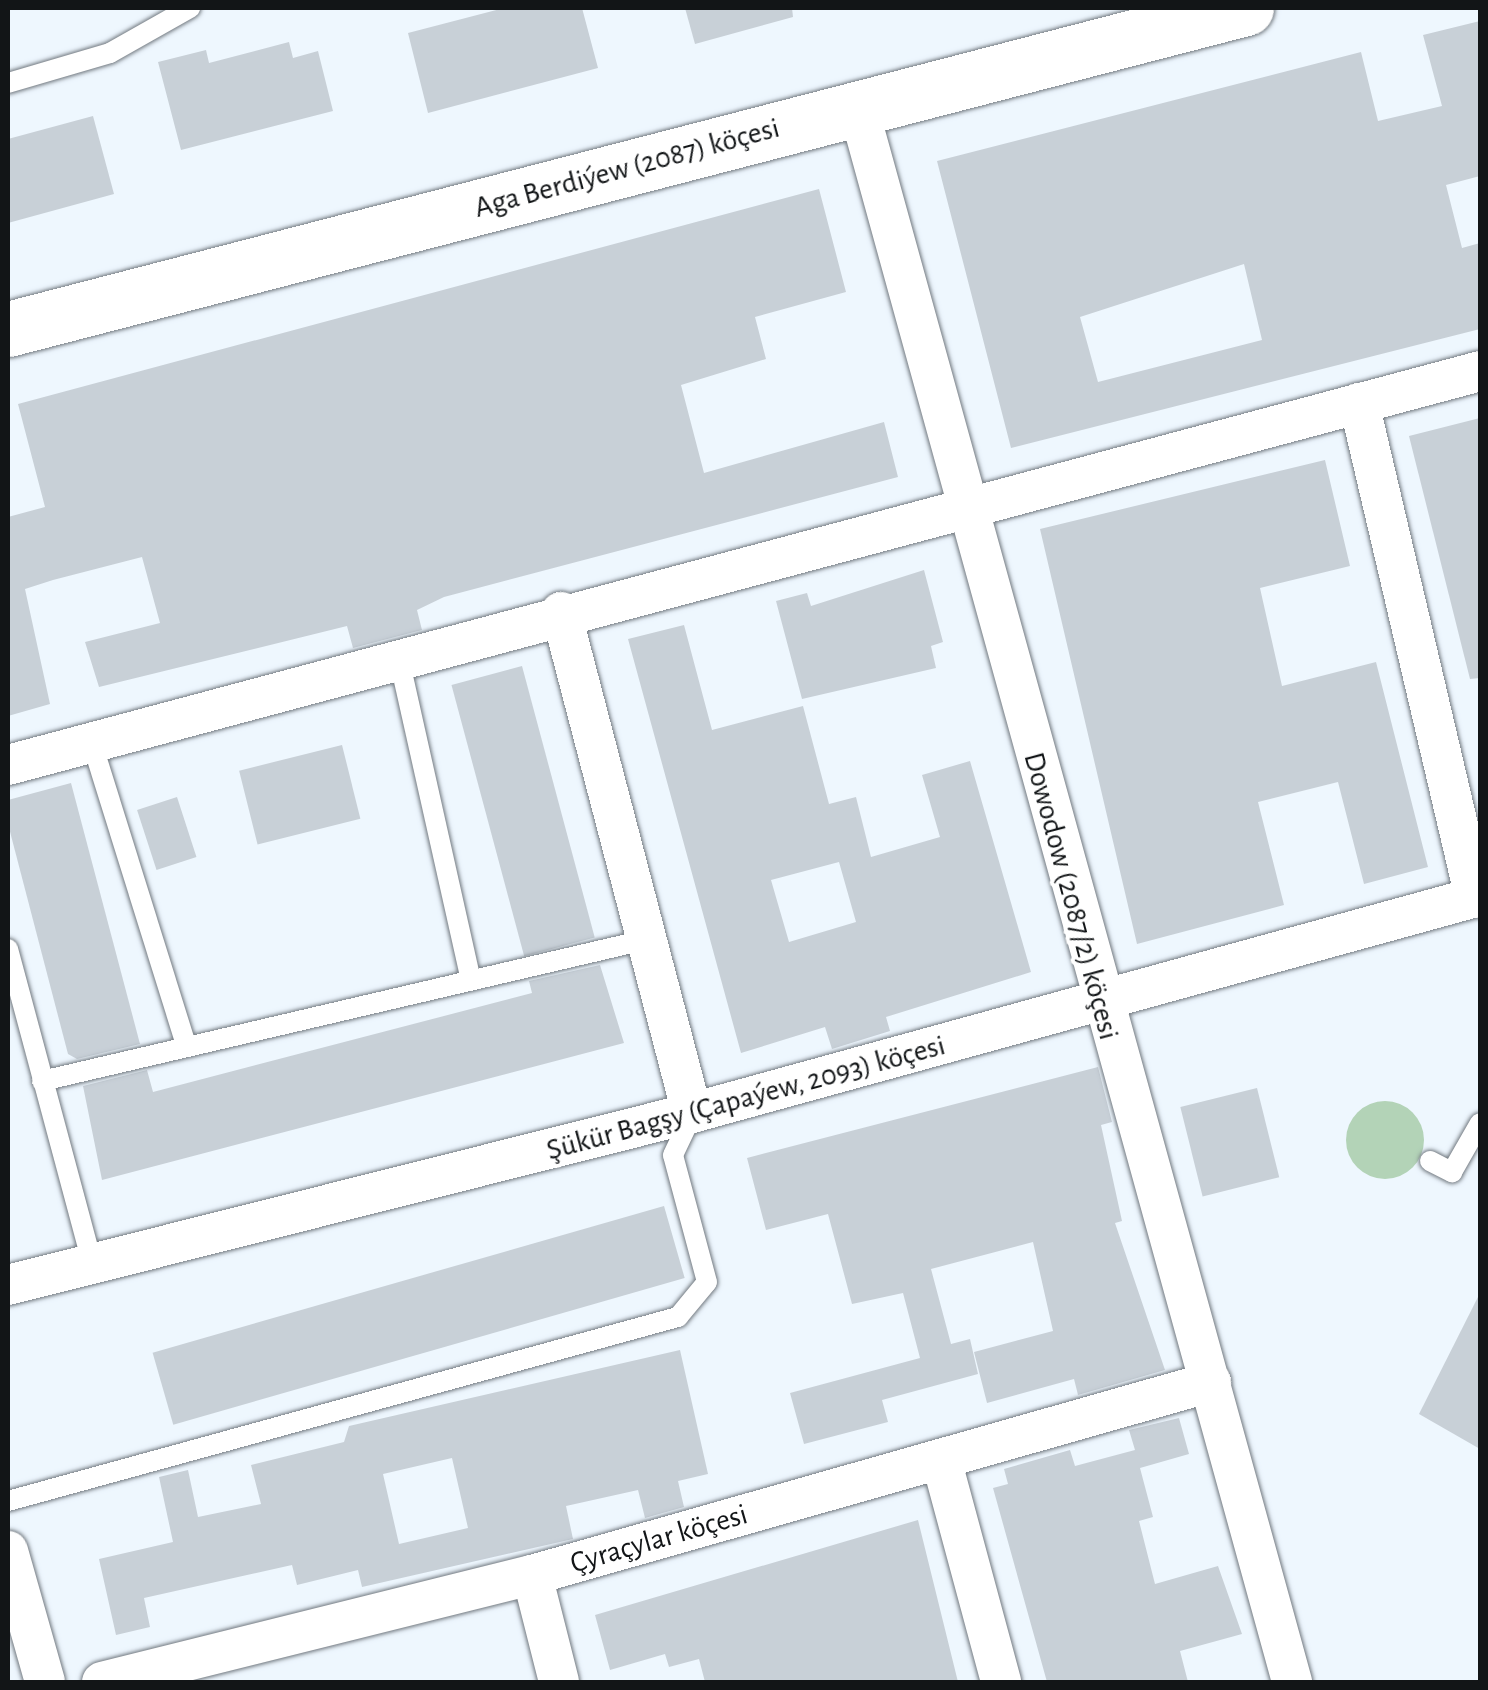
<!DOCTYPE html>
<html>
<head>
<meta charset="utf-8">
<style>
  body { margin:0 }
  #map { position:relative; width:1488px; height:1690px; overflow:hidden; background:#eef7fe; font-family:"Alegreya Sans",sans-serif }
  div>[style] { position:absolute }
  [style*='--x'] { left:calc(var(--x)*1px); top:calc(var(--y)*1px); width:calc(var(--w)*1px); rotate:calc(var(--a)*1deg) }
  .green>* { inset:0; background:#b3d3b7 }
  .round { border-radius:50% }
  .building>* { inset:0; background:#c8d0d7; transform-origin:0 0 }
  .roads { filter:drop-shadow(0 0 2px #727980) drop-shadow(0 0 2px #727980) }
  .lane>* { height:20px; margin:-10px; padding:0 10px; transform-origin:10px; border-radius:10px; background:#fff }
  .street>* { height:40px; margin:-20px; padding:0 20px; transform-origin:20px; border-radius:20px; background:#fff }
  .secondary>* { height:55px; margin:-27.5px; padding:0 27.5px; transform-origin:27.5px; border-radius:27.5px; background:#fff }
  span { translate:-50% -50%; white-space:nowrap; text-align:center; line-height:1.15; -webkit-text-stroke:8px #fff; paint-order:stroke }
  .street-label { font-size:30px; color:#121517 }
  .frame { position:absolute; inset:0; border:10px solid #121517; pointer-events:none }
</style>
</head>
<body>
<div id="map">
  <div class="green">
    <div class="round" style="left:1346px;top:1101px;width:78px;height:78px"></div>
  </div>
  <div class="building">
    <div style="clip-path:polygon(504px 8px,582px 8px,598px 68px,428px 113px,408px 33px)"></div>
    <div style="clip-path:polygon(685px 8px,792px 8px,793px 17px,695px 44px)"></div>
    <div style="clip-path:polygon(evenodd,1480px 21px,1480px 176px,1446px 185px,1462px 248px,1480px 243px,1480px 329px,1011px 448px,937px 161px,1361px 52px,1378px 121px,1442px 106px,1423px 35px,1480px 21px,1244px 264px,1262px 340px,1098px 382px,1080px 317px,1244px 264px)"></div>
    <div style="clip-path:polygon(289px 42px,293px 58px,318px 51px,333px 111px,181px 150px,158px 62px,206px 50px,209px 63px)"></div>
    <div style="clip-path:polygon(93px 116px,114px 194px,8px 223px,8px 139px)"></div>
    <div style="clip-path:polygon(819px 189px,846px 292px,755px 317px,766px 359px,681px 385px,704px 473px,884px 422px,898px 477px,444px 597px,417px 610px,422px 630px,353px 648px,347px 626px,99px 687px,85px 642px,160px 623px,142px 557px,53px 580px,25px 589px,50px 704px,8px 716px,8px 517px,45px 507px,18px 404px)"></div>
    <div style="clip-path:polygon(1480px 418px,1480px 678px,1470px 679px,1409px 436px)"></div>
    <div style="clip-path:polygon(1325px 460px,1350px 566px,1260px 588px,1282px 686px,1376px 662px,1428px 867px,1364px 884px,1338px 782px,1258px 802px,1284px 905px,1137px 944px,1040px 529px)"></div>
    <div style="clip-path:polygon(924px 570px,943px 642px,931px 646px,936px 668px,802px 699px,776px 601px,807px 593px,811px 606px)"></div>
    <div style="clip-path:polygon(evenodd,684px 625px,712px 730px,803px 706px,829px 804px,856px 797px,871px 857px,940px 837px,922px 775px,970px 761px,1031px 972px,886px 1017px,890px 1031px,832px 1049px,825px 1027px,741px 1053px,628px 639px,684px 625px,839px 862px,856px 922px,789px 942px,771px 880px,839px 862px)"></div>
    <div style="left:522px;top:666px;width:281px;height:73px;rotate:75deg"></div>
    <div style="left:342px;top:745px;width:76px;height:106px;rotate:76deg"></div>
    <div style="clip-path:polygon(71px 783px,140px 1044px,77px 1059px,68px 1054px,8px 824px,8px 800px)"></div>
    <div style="left:177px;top:797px;width:63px;height:42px;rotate:72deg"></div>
    <div style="clip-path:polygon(600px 965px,624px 1043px,102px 1180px,83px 1086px,147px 1070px,153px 1092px,532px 993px,529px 981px)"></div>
    <div style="clip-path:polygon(1098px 1067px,1112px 1122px,1101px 1125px,1122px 1221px,1115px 1223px,1165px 1370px,1078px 1395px,1074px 1379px,987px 1403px,974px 1352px,1053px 1331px,1033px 1242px,931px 1269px,951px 1344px,970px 1339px,978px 1374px,882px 1400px,888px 1422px,804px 1444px,790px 1393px,920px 1358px,903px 1293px,852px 1304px,828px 1214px,766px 1230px,747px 1158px)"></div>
    <div style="left:1257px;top:1088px;width:92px;height:79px;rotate:76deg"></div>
    <div style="left:664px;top:1206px;width:75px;height:532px;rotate:74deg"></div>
    <div style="clip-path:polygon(1480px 1293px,1480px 1449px,1419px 1414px)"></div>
    <div style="clip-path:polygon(evenodd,680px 1350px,708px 1474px,678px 1481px,684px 1507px,645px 1518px,638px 1490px,566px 1506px,573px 1539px,362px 1587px,358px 1570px,297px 1585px,292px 1565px,144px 1598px,150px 1627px,116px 1635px,99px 1559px,173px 1542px,159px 1477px,188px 1470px,198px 1517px,261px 1504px,251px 1465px,344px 1442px,349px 1426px,680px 1350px,452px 1458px,468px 1528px,399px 1544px,383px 1474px,452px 1458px)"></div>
    <div style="clip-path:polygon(1179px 1418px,1189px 1454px,1140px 1468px,1153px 1517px,1139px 1521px,1155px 1584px,1218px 1566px,1242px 1634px,1180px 1651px,1188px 1682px,1047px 1682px,993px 1488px,1008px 1484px,1004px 1469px,1070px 1450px,1075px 1466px,1135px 1450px,1129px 1430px)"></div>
    <div style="clip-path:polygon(918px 1520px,958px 1682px,705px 1682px,699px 1659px,669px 1667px,665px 1654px,610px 1670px,595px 1615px)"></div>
  </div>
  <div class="roads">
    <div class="lane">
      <div style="--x:8;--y:83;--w:106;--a:-16.4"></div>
      <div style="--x:110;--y:53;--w:92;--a:-29.4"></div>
      <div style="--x:400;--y:663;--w:325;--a:77.4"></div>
      <div style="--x:92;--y:743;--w:316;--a:72.7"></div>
      <div style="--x:8;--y:949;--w:325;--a:75"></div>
      <div style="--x:42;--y:1081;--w:623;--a:-13.17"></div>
      <div style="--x:1430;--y:1161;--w:25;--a:27"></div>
      <div style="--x:1452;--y:1172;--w:56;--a:-60.3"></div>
      <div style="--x:8;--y:1501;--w:695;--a:-15.36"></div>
      <div style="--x:678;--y:1317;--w:45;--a:-50.4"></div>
      <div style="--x:707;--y:1282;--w:131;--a:-105"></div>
      <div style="--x:673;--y:1155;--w:44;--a:-64.6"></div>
    </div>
    <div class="street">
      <div style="--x:858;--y:107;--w:1634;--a:74.59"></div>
      <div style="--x:1359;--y:403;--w:508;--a:76.81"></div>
      <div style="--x:561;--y:612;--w:518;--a:75.35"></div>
      <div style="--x:8;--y:765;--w:1524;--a:-14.98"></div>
      <div style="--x:8;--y:1285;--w:705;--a:-14.12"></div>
      <div style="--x:692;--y:1113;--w:817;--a:-15.4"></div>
      <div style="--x:941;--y:1459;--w:231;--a:74.9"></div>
      <div style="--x:8;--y:1551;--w:136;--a:74.2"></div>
      <div style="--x:532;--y:1575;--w:110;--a:75.8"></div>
      <div style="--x:102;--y:1682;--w:443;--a:-14"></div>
      <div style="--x:532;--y:1575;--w:706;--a:-15.87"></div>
    </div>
    <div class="secondary">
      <div style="--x:8;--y:329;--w:1279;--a:-14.54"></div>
    </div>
  </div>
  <div class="street-label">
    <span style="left:627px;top:168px;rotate:-15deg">Aga Berdiýew (2087) köçesi</span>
    <span style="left:1071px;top:896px;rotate:75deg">Dowodow (2087/2) köçesi</span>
    <span style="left:746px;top:1098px;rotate:-15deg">Şükür Bagşy (Çapaýew, 2093) köçesi</span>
    <span style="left:659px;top:1539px;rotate:-16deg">Çyraçylar köçesi</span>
  </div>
  <div class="frame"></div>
</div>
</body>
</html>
